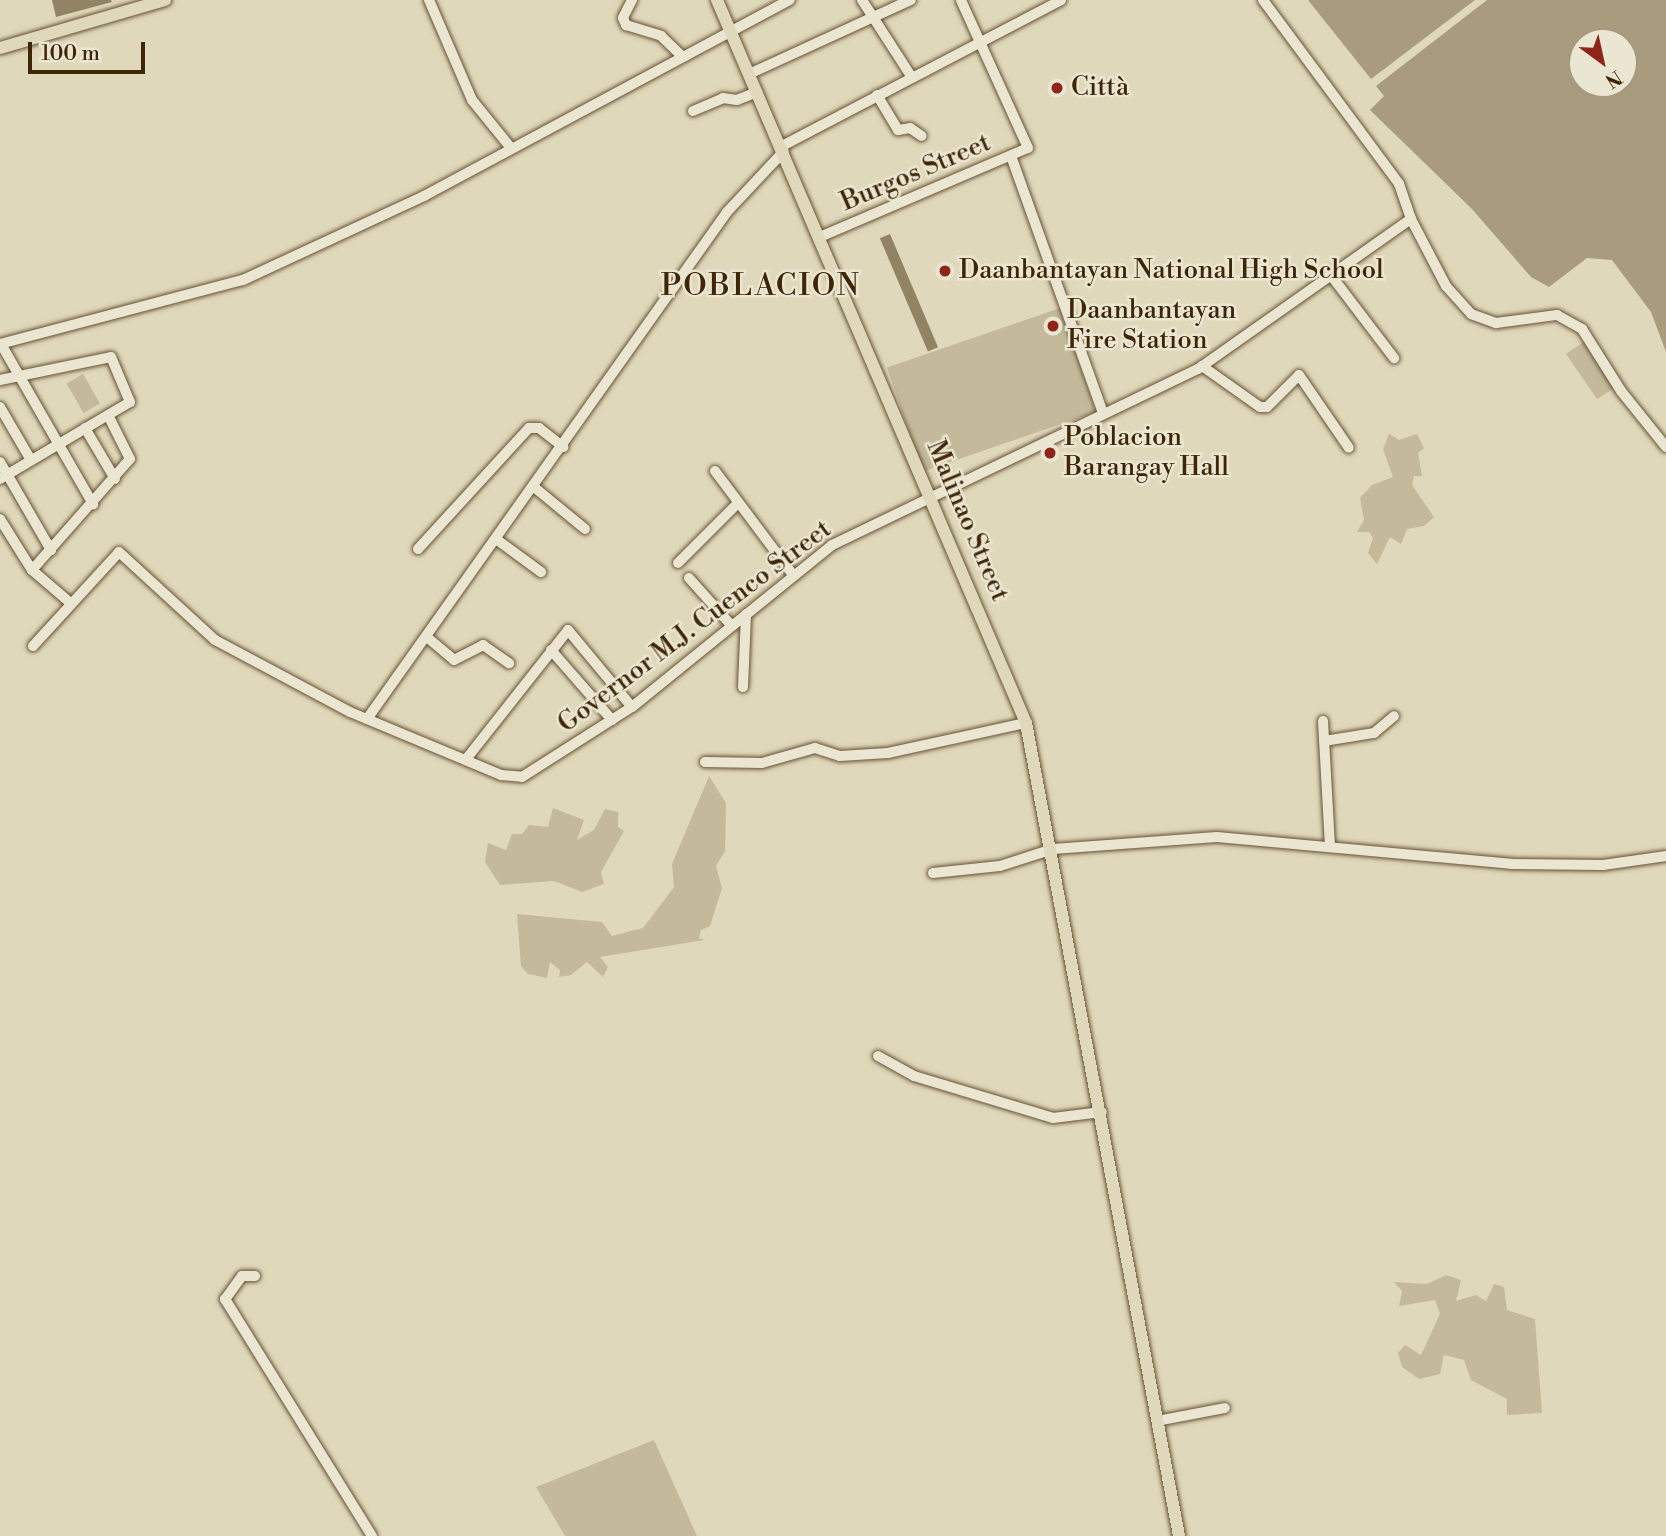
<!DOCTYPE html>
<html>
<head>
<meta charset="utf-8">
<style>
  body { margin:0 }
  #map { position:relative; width:1666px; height:1536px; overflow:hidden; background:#e0d8ba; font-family:"Libre Bodoni",serif }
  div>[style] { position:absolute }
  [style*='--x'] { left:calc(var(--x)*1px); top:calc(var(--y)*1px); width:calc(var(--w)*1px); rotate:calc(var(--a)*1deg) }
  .green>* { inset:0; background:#c4ba9b; transform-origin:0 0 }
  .water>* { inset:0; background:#a99b7d }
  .building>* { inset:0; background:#928364; transform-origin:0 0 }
  .roads { filter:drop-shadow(0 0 2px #665233) drop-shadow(0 0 2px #665233) }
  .minor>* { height:10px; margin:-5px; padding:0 5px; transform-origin:5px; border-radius:5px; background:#ebe6d2 }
  .major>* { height:12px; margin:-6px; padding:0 6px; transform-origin:6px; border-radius:6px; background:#e0d8ba }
  .dots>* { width:19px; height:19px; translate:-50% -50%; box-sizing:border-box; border:4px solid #ebe6d2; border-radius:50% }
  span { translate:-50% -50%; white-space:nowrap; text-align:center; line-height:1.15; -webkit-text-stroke:5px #ebe6d2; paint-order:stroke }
  .poi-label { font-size:26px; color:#3e2606 }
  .left { translate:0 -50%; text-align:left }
  .street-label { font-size:26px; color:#3e2606 }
  .quarter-label { font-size:30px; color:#3e2606; letter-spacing:2px }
  .north { position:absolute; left:1568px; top:28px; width:70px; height:70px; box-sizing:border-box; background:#ebe6d2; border:2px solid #a69980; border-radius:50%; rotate:147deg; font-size:19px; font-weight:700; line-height:28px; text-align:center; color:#3e2606 }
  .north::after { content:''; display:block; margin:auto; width:24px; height:32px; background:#8f2418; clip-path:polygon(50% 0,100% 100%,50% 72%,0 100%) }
  .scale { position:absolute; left:28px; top:42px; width:117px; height:32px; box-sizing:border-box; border:4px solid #3e2606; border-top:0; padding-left:9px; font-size:21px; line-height:24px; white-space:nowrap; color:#3e2606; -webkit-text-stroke:5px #ebe6d2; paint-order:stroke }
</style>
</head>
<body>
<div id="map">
  <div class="green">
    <div style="left:1060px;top:308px;width:110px;height:183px;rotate:71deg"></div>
    <div style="clip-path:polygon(1588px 339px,1616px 387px,1597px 399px,1566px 354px)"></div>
    <div style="left:83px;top:374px;width:34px;height:19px;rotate:60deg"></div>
    <div style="clip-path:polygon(1389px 434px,1399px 440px,1417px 434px,1424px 448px,1418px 453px,1422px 476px,1414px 476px,1412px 485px,1434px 517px,1424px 526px,1407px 529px,1401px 544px,1390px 537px,1377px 564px,1368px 553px,1373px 538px,1369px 532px,1357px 532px,1364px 520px,1360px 498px,1372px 485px,1393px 477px,1383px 449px)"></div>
    <div style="clip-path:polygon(709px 776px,726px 803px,725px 851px,716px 866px,722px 888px,710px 926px,701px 930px,699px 938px,704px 940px,600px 957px,608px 967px,603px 977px,587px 962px,571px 975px,559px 977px,560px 970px,550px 962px,547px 978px,528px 974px,521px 966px,517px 914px,602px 922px,612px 936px,643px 928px,674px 887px,672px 864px)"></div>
    <div style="clip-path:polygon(553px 808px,584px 820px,577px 840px,594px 830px,605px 809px,618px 812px,618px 827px,624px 831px,601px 872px,604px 884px,582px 892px,554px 881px,500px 885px,485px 862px,488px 843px,506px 850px,512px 834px,522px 834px,529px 825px,548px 827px)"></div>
    <div style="clip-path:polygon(1446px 1275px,1461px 1280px,1456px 1301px,1476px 1295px,1486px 1301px,1494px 1284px,1504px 1287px,1507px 1310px,1535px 1319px,1542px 1413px,1507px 1415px,1507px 1399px,1471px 1380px,1464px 1360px,1444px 1355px,1440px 1374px,1419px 1379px,1402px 1367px,1398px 1353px,1405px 1345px,1421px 1355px,1440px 1314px,1435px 1300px,1399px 1306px,1402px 1291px,1394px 1282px,1427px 1284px)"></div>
    <div style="clip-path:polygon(654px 1440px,697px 1536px,565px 1536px,536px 1487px)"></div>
  </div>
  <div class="water">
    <div style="clip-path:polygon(1308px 0,1475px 0,1371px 79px)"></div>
    <div style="clip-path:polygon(evenodd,1487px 0,1666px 0,1666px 352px,1651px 312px,1612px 260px,1587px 258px,1549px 287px,1531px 277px,1472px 209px,1370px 110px,1384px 96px,1376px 86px,1487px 0,1624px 42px,1624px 84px,1582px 84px,1582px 42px,1624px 42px)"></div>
  </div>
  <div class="building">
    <div style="clip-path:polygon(52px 0,111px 0,112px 2px,56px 17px)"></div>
    <div style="left:890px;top:234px;width:123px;height:11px;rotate:67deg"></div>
  </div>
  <div class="roads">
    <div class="minor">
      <div style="--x:429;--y:0;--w:109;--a:66.7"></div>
      <div style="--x:472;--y:100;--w:62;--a:50.9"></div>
      <div style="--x:632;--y:0;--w:20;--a:117"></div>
      <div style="--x:623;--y:18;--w:8;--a:67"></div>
      <div style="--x:626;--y:25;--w:37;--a:17"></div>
      <div style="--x:661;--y:36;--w:28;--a:44"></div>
      <div style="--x:862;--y:0;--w:90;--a:57.2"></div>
      <div style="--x:1263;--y:0;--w:229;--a:53.5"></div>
      <div style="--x:1399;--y:184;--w:37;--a:71"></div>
      <div style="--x:749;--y:74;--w:178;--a:-24.6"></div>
      <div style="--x:877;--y:95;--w:41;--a:59"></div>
      <div style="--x:898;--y:130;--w:12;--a:-9"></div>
      <div style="--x:910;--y:128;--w:14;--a:34"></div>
      <div style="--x:693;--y:111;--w:33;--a:-23"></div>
      <div style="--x:723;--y:98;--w:14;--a:8"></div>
      <div style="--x:737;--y:100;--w:22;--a:-22"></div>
      <div style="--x:782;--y:146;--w:315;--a:-27.6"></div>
      <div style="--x:1011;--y:156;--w:273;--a:70.3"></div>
      <div style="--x:820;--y:237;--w:226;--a:-23.2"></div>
      <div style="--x:1028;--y:148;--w:162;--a:-114.4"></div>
      <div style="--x:1333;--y:278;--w:101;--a:52.7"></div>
      <div style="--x:0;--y:344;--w:251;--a:-14.8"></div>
      <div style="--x:243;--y:280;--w:200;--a:-24.9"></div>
      <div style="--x:424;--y:196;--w:415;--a:-28.2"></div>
      <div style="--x:1;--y:344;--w:185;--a:60.1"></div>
      <div style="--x:1202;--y:366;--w:71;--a:35.3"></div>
      <div style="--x:1260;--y:407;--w:7;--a:0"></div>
      <div style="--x:1267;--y:407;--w:45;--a:-45"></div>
      <div style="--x:1299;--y:375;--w:88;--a:55.6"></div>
      <div style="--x:0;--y:380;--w:113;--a:-11.7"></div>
      <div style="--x:111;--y:357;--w:49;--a:67.1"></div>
      <div style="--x:130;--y:402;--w:151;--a:149.4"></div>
      <div style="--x:0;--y:407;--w:61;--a:59.7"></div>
      <div style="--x:85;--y:428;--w:59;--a:59.5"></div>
      <div style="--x:0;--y:462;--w:102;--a:59.9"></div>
      <div style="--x:715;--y:471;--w:130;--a:53.1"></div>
      <div style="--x:534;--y:487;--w:66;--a:39.5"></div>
      <div style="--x:0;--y:519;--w:60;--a:57.9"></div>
      <div style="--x:32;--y:570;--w:48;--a:40.7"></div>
      <div style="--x:496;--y:539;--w:56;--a:36.3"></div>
      <div style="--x:418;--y:549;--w:164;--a:-47.5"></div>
      <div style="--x:529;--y:428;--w:10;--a:0"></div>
      <div style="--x:539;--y:428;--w:31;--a:38"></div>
      <div style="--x:678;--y:563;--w:82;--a:-45"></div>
      <div style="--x:32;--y:570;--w:148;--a:-48.6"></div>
      <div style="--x:130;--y:459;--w:49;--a:-116.6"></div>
      <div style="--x:689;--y:578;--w:63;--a:48.2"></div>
      <div style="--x:428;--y:638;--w:34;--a:40"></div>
      <div style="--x:454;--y:660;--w:33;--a:-27"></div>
      <div style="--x:483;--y:645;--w:32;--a:35"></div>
      <div style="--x:33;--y:646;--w:127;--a:-47.5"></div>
      <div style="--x:119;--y:552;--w:130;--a:42.5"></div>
      <div style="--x:215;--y:640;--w:153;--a:28.1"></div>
      <div style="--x:350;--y:712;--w:164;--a:22.6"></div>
      <div style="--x:501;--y:775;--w:21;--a:5"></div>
      <div style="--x:522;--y:777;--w:130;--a:-32.5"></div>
      <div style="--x:632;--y:707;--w:257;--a:-39"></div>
      <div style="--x:832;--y:545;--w:406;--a:-25.7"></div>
      <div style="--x:1198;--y:369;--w:261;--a:-35.2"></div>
      <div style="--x:1411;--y:219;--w:76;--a:62.4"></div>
      <div style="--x:1446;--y:286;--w:38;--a:48"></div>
      <div style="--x:1471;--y:314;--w:27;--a:20"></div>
      <div style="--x:1496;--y:323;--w:62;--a:-7.5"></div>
      <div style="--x:1557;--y:315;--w:29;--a:29"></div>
      <div style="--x:1582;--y:329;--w:73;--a:57.8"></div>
      <div style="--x:1621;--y:391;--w:72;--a:51.2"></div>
      <div style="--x:551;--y:650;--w:93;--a:48.9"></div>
      <div style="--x:743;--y:687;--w:73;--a:-87.6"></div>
      <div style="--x:367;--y:719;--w:622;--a:-54.62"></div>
      <div style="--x:727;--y:212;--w:83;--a:-46.9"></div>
      <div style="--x:1323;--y:721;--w:125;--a:86.8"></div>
      <div style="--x:1324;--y:741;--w:51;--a:-9.1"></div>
      <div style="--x:1374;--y:733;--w:26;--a:-40"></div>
      <div style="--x:467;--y:758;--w:163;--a:-51.7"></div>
      <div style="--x:568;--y:630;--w:100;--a:50.3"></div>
      <div style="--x:705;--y:762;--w:57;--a:1"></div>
      <div style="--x:762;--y:763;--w:55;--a:-15.8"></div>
      <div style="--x:815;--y:748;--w:26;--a:18"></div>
      <div style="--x:840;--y:756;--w:48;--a:-3.6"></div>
      <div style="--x:888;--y:753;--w:141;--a:-12.3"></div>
      <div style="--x:933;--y:873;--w:67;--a:-6"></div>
      <div style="--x:1000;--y:866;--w:56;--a:-17.8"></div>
      <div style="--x:1053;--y:849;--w:164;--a:-4.2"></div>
      <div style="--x:1217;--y:837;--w:295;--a:5.2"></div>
      <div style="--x:1511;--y:864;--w:92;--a:0.6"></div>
      <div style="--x:1603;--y:865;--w:64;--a:-8.1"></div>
      <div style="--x:878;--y:1056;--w:41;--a:29.1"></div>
      <div style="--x:914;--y:1076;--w:145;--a:16.8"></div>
      <div style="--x:1053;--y:1118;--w:49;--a:-7"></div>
      <div style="--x:255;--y:1276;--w:13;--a:180"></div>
      <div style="--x:242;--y:1276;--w:29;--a:126"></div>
      <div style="--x:225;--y:1299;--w:279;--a:58.2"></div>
      <div style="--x:1157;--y:1421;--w:69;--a:-10.8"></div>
    </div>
    <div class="major">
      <div style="--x:717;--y:0;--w:786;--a:66.86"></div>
      <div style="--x:1026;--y:723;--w:827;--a:79.34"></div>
      <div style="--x:0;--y:48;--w:172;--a:-16.2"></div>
    </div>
  </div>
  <div class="dots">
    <div style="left:1057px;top:88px;background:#8f2418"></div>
    <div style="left:945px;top:271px;background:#8f2418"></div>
    <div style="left:1053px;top:326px;background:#8f2418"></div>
    <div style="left:1050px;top:453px;background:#8f2418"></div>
  </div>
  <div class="poi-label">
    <span class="left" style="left:1071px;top:88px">Città</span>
    <span class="left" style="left:959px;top:271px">Daanbantayan National High School</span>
    <span class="left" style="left:1067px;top:326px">Daanbantayan<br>Fire Station</span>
    <span class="left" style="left:1064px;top:453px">Poblacion<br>Barangay Hall</span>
  </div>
  <div class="street-label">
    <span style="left:916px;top:173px;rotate:-23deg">Burgos Street</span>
    <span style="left:967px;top:521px;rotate:67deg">Malinao Street</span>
    <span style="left:695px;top:627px;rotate:-37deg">Governor M.J. Cuenco Street</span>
  </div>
  <div class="quarter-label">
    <span style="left:761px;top:286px">POBLACION</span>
  </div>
  <div class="north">N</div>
  <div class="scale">100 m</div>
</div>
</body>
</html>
